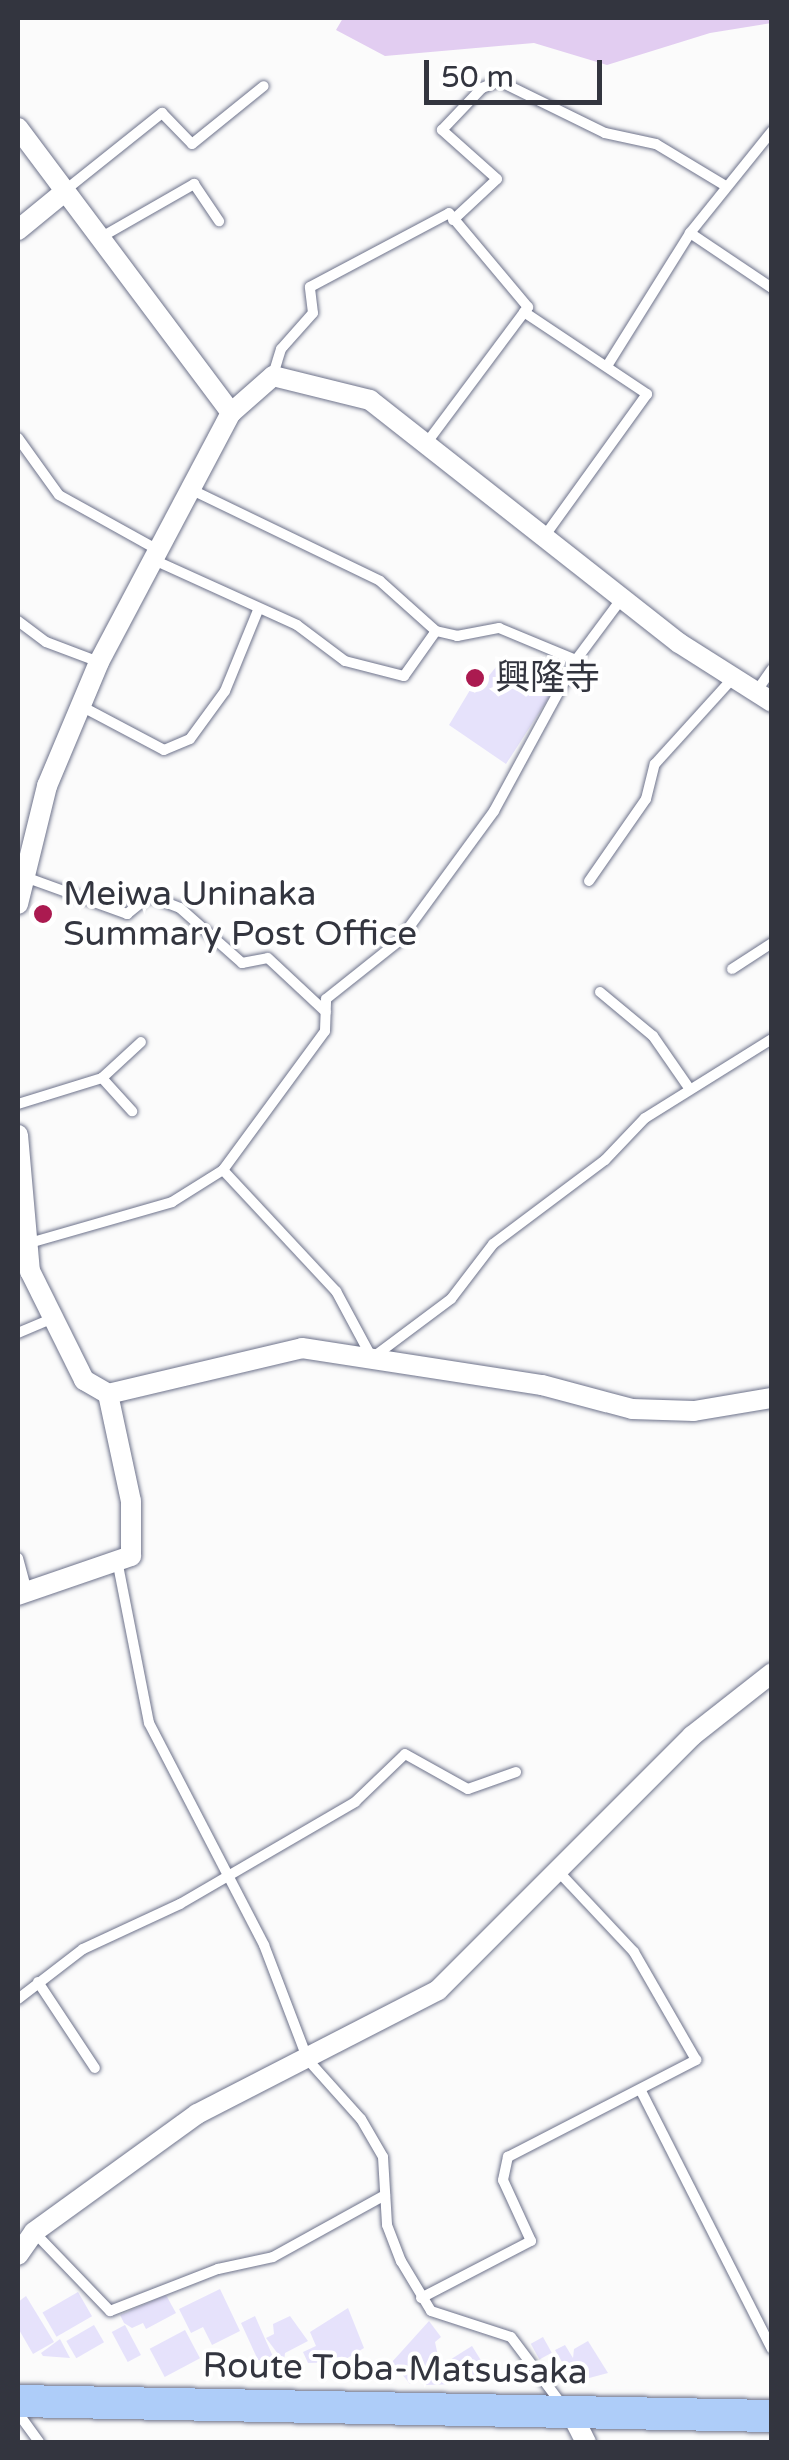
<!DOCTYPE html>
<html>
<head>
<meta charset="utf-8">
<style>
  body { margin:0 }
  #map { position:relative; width:789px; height:2460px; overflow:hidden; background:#fbfbfb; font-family:"Varela Round","Noto Sans JP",sans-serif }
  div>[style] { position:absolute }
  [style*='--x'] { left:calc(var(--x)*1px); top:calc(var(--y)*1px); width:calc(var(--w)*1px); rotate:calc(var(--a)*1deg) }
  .green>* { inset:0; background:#e2cdf1 }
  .building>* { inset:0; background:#e6e2fb; transform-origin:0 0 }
  .roads { filter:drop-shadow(0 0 2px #6e738b) drop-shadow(0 0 2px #6e738b) }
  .service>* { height:10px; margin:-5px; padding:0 5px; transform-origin:5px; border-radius:5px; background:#fff }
  .minor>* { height:20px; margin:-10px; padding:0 10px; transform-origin:10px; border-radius:10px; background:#fff }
  .primary>* { height:32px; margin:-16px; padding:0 16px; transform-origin:16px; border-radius:16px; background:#aecdf9 }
  .dots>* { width:28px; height:28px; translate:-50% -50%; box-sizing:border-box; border:5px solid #fff; border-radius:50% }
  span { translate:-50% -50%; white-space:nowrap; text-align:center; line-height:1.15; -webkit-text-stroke:8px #fff; paint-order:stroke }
  .poi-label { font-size:35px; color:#33353f }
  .left { translate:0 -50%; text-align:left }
  .street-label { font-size:35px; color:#33353f }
  .frame { position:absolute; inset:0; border:20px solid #33353f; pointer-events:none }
  .scale { position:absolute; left:424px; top:60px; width:178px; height:45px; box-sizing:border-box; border:5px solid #33353f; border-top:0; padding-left:12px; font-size:30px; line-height:35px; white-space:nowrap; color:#33353f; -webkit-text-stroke:8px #fff; paint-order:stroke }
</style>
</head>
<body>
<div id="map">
  <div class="green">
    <div style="clip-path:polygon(343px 18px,771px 18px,772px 23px,710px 33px,607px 65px,534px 43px,385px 56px,336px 30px)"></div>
  </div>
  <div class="building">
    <div style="clip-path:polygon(504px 657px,541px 680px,547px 672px,559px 682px,506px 764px,449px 725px,470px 690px,475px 693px)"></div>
    <div style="clip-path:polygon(220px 2289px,240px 2331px,212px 2345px,203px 2327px,191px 2333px,179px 2309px)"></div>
    <div style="left:78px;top:2292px;width:28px;height:41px;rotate:60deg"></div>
    <div style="clip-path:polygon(166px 2295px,176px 2313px,146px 2329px,143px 2323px,132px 2328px,124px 2323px,120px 2315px)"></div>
    <div style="clip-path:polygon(26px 2296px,54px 2342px,33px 2354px,18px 2328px,18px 2302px)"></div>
    <div style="clip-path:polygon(348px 2308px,364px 2348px,341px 2362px,308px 2363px,303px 2352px,316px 2346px,310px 2332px)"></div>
    <div style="clip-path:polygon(255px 2316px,266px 2341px,275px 2361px,258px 2360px,241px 2323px)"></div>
    <div style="clip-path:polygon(290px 2316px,308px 2341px,285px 2353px,284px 2362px,266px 2338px,274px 2334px,273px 2324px)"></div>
    <div style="clip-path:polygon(429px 2321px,441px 2337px,435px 2342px,438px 2356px,410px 2384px,392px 2362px)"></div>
    <div style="left:94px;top:2325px;width:20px;height:32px;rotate:60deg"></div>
    <div style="left:125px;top:2325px;width:34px;height:15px;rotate:62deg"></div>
    <div style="left:185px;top:2330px;width:32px;height:40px;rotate:62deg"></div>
    <div style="left:543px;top:2337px;width:18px;height:14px;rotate:61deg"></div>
    <div style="clip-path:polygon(60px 2339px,70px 2358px,43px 2356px,41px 2353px)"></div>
    <div style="clip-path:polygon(588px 2341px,608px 2373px,574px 2382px,555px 2350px,565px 2345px,573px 2358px,574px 2349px)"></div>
    <div style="left:472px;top:2346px;width:26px;height:24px;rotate:58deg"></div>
    <div style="clip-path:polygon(523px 2362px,536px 2381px,511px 2384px,504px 2375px)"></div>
    <div style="clip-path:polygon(447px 2364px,459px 2384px,425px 2385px)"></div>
  </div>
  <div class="roads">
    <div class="service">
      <div style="--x:63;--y:192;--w:127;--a:-38.6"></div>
      <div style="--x:162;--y:113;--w:43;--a:45.9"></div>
      <div style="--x:192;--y:144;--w:92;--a:-38.9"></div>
      <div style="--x:453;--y:220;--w:60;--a:-43"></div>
      <div style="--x:497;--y:179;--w:74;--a:-138.3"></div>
      <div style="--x:442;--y:130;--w:58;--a:-46.4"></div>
      <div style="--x:482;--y:88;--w:18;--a:-22"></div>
      <div style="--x:499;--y:81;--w:118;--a:26.1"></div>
      <div style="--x:605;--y:133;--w:52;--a:12.2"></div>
      <div style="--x:656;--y:144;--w:79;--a:31.1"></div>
      <div style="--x:690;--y:233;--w:99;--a:33.9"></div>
      <div style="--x:98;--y:239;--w:111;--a:-29.8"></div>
      <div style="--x:194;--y:184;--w:45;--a:56"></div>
      <div style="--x:524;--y:312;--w:148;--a:33.7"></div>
      <div style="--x:647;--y:394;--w:173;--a:125.8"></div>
      <div style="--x:607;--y:366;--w:157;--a:-58"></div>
      <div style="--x:690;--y:233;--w:131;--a:-51.2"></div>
      <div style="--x:273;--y:375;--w:27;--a:-73"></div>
      <div style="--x:281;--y:349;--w:48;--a:-48.4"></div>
      <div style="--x:313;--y:313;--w:26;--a:-97"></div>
      <div style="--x:310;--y:287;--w:157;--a:-28"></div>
      <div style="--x:449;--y:213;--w:123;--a:50"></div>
      <div style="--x:528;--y:307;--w:171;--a:126.7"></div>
      <div style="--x:18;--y:438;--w:70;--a:54.3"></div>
      <div style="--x:59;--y:495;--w:113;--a:29.1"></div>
      <div style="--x:190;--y:489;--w:211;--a:25.8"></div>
      <div style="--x:380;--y:581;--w:75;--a:41.8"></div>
      <div style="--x:436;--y:631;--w:22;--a:13"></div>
      <div style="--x:457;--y:636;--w:43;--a:-10.8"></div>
      <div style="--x:499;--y:628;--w:83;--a:22.6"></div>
      <div style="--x:154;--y:560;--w:157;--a:24.4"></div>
      <div style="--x:297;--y:625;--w:60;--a:36.9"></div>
      <div style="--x:345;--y:661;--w:61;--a:14.3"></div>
      <div style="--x:404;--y:676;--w:55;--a:-54.6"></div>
      <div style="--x:18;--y:621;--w:35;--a:37"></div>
      <div style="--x:46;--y:642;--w:57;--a:20.7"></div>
      <div style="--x:756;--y:692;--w:28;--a:-55"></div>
      <div style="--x:81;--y:706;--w:94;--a:27.9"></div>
      <div style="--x:164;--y:750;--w:28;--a:-23"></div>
      <div style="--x:190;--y:739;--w:59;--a:-53.9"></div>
      <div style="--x:225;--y:691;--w:87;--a:-67.8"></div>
      <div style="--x:25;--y:877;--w:109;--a:19.9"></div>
      <div style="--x:127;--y:914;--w:28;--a:-39"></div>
      <div style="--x:149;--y:896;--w:33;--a:21"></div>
      <div style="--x:180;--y:908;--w:83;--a:41.6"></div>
      <div style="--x:242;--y:963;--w:26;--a:-11"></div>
      <div style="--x:268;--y:958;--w:79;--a:43"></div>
      <div style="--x:589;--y:881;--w:100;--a:-55.2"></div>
      <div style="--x:646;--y:799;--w:36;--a:-76"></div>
      <div style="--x:655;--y:764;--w:116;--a:-47.8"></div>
      <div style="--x:732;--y:969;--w:48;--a:-33"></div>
      <div style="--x:600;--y:992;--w:69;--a:39.7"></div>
      <div style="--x:653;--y:1036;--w:63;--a:55.3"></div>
      <div style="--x:102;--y:1078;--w:53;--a:-42.7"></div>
      <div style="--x:18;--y:1104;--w:88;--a:-17.2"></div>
      <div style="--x:102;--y:1078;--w:45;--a:47.7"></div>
      <div style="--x:223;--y:1170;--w:166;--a:47"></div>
      <div style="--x:336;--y:1291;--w:76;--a:61.8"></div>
      <div style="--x:372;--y:1358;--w:99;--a:-36.8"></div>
      <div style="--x:451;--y:1299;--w:69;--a:-52.6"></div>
      <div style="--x:493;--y:1244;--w:140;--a:-36.9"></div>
      <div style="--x:605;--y:1160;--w:58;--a:-46.4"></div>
      <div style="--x:645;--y:1118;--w:150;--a:-31.9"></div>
      <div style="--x:26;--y:1244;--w:152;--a:-16"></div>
      <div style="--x:172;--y:1202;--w:60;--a:-32.1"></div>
      <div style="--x:223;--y:1170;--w:172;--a:-53.7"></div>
      <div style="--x:325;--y:1031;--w:32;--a:-88"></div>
      <div style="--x:326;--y:999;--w:93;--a:-38.5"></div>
      <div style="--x:399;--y:941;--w:161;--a:-53.8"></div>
      <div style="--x:494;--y:811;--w:172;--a:-61.5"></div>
      <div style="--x:576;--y:660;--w:77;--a:-53.4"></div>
      <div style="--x:18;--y:1333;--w:36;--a:-23"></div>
      <div style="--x:18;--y:1558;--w:35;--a:75"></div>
      <div style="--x:118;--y:1565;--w:161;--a:78.9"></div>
      <div style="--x:149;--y:1723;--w:250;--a:62.6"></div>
      <div style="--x:264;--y:1945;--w:123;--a:69.1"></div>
      <div style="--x:308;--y:2060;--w:79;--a:48.1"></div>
      <div style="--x:361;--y:2119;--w:44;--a:59.9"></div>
      <div style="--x:383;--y:2157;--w:68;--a:86.6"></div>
      <div style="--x:387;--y:2225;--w:39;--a:69"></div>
      <div style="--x:401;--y:2261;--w:58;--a:59"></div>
      <div style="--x:431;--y:2311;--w:84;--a:18"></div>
      <div style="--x:511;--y:2337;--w:81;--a:53"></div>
      <div style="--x:38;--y:1982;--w:103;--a:56.5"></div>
      <div style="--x:18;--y:1999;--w:82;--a:-37.6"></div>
      <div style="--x:83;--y:1949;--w:107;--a:-24.9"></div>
      <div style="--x:180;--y:1904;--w:203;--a:-30.2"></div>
      <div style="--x:355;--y:1802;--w:69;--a:-43.8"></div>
      <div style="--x:405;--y:1754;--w:72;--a:29.1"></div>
      <div style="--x:468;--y:1789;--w:51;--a:-19.5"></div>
      <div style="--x:641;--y:2091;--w:289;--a:63.1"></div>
      <div style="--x:34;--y:2232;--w:110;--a:46.1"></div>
      <div style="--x:110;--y:2311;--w:116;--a:-21.3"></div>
      <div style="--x:218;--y:2269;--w:56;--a:-12.3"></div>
      <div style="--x:273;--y:2257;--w:128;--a:-29"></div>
      <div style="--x:421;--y:2298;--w:124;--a:-27.4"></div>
      <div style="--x:531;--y:2241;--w:67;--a:-114.7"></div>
      <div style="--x:503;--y:2180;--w:24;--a:-78"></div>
      <div style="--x:508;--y:2157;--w:212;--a:-27.3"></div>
      <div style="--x:696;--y:2060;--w:125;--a:-119.9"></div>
      <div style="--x:634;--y:1952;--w:112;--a:-133.2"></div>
      <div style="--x:18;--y:2413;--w:36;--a:54"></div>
    </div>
    <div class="minor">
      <div style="--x:18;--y:128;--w:356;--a:53.2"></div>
      <div style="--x:18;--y:230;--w:58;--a:-39.4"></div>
      <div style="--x:18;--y:904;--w:122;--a:-76.2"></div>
      <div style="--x:47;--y:786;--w:134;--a:-67.2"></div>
      <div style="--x:99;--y:662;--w:282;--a:-62.1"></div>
      <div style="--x:231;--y:413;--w:56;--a:-41.4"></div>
      <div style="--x:273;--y:376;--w:100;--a:13.9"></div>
      <div style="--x:370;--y:400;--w:393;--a:38.2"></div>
      <div style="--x:679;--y:643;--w:110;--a:32.4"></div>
      <div style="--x:18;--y:1135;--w:137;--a:85"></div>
      <div style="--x:30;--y:1271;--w:122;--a:63.6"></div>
      <div style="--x:84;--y:1380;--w:28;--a:30"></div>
      <div style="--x:108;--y:1394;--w:109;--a:77.9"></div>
      <div style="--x:131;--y:1501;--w:55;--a:90"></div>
      <div style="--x:131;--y:1556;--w:120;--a:161"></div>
      <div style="--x:108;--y:1394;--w:199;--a:-13.3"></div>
      <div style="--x:302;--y:1348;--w:243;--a:8.8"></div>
      <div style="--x:542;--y:1385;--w:93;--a:14.9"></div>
      <div style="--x:632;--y:1409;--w:62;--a:1.8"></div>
      <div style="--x:694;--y:1411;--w:79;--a:-9.5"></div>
      <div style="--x:18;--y:2255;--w:28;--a:-55"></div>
      <div style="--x:34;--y:2232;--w:201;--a:-35.9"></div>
      <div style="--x:197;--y:2114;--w:271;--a:-27.2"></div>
      <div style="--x:438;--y:1990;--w:359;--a:-45"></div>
      <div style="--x:692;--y:1736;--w:102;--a:-38.2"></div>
      <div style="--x:571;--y:2413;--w:33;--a:63"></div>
    </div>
    <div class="primary">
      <div style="--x:18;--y:2401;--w:754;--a:1.14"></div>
    </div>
  </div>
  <div class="dots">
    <div style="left:475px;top:678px;background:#ab1a50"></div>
    <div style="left:43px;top:914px;background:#ab1a50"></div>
  </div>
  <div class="poi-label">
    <span class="left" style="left:495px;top:678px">興隆寺</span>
    <span class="left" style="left:63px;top:914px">Meiwa Uninaka<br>Summary Post Office</span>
  </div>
  <div class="street-label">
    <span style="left:395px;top:2369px;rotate:1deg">Route Toba-Matsusaka</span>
  </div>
  <div class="frame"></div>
  <div class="scale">50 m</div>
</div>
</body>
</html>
